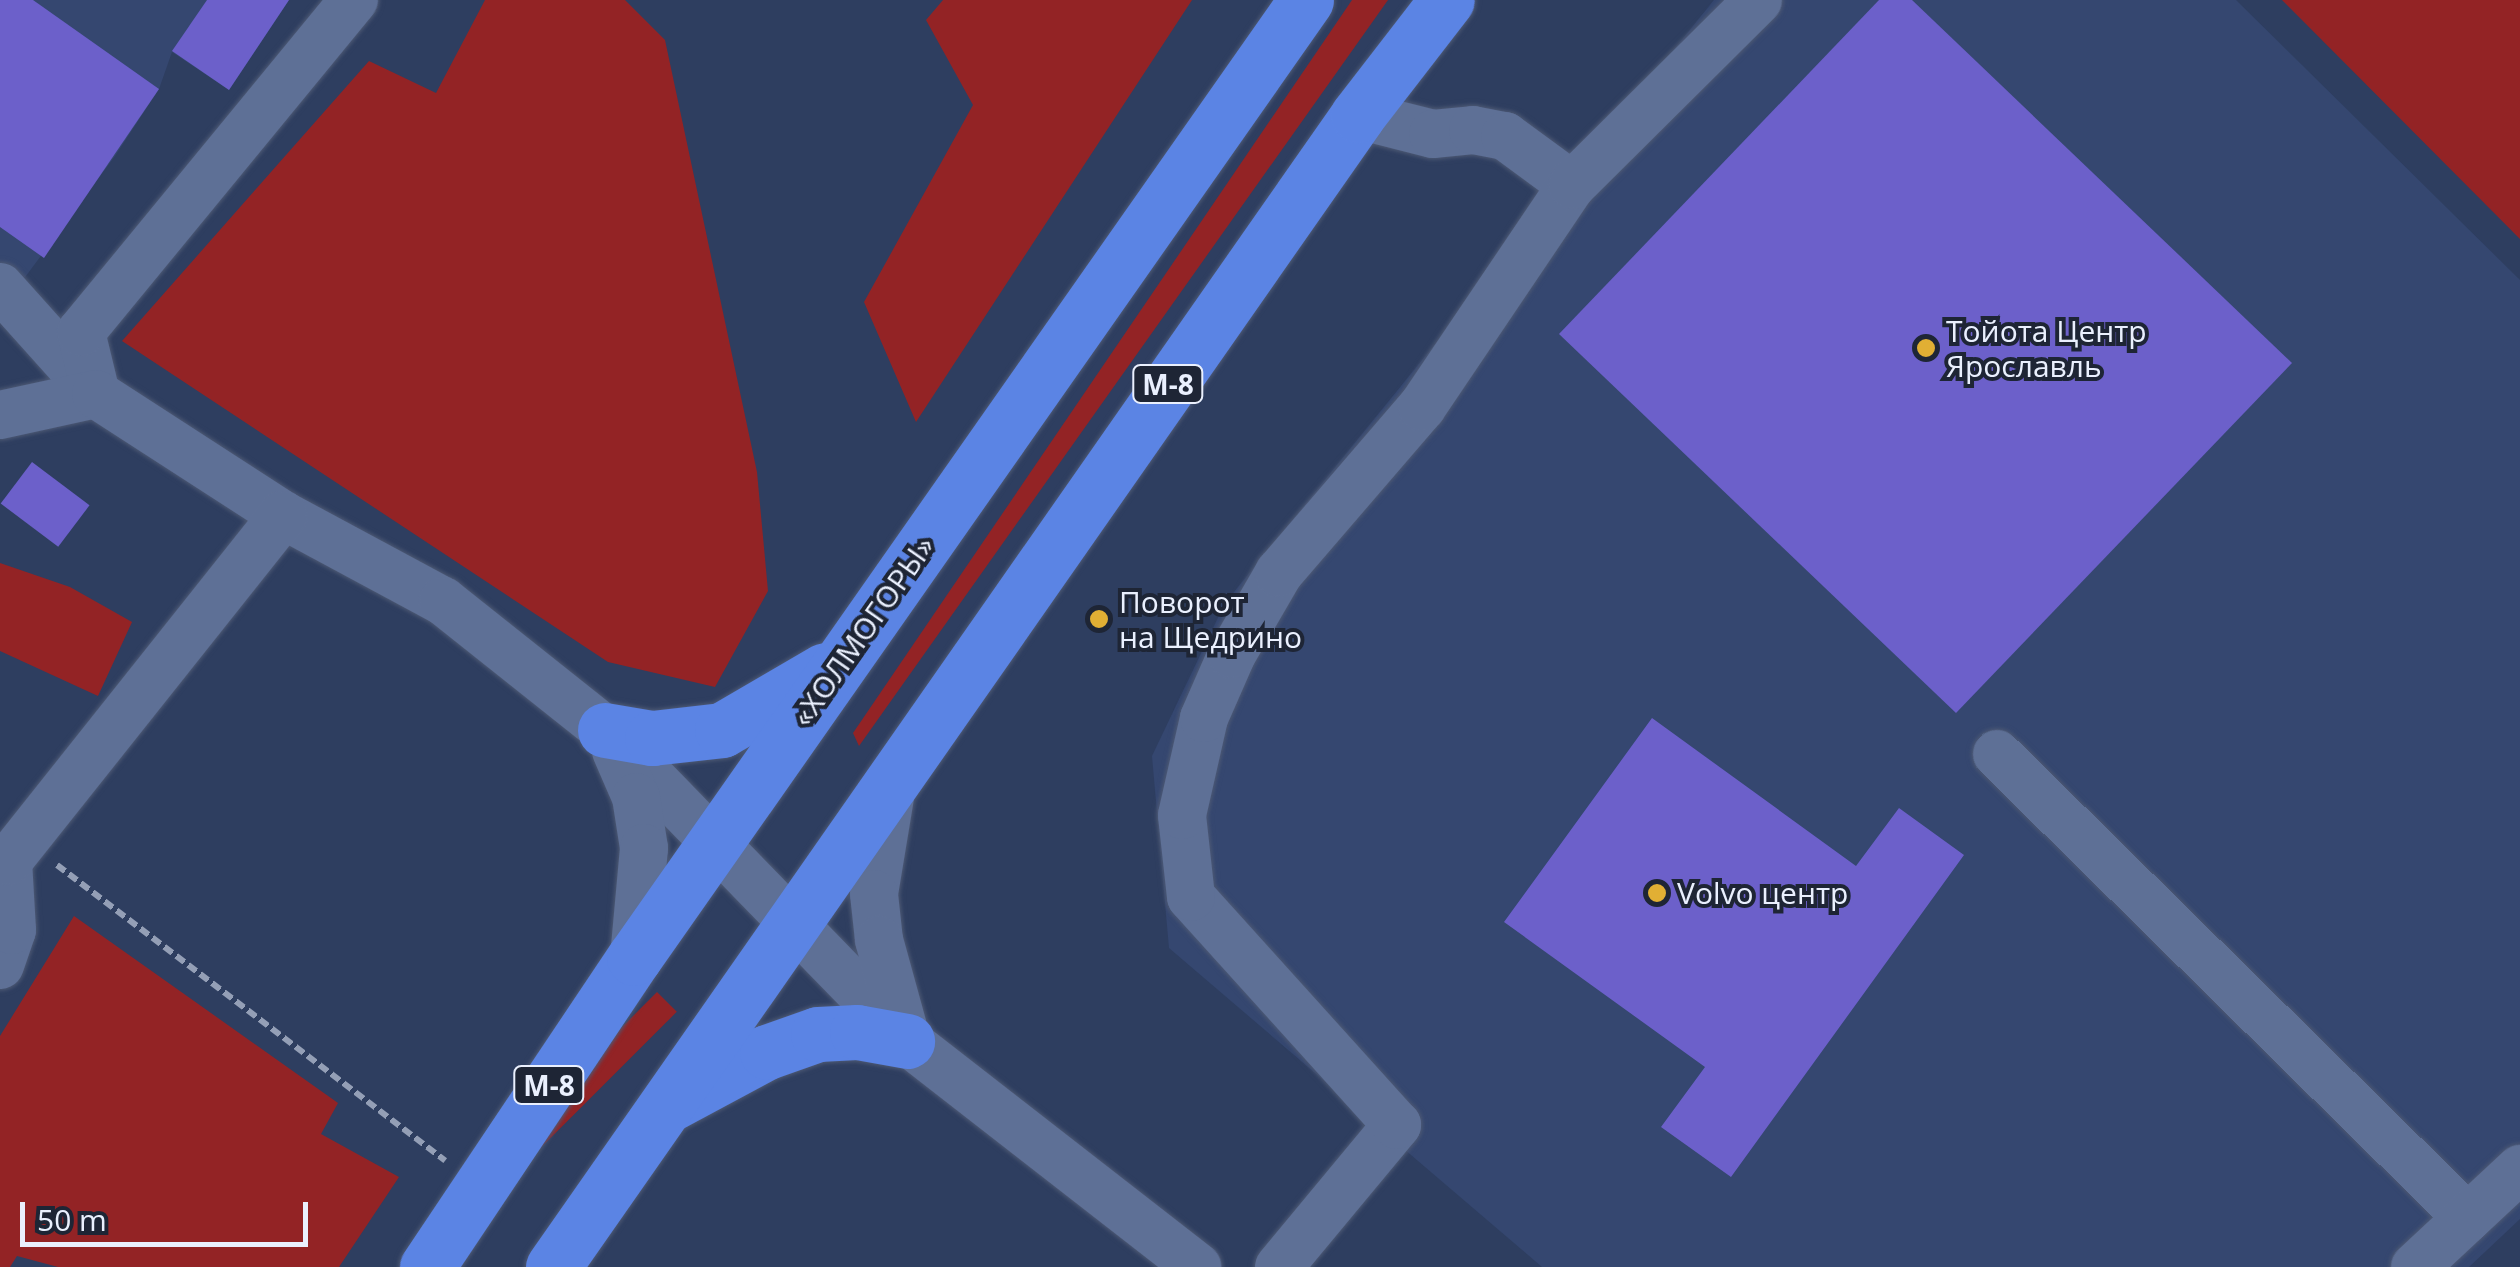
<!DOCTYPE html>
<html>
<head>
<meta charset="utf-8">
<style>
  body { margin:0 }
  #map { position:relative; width:2520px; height:1267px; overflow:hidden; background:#2e3e60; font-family:"Open Sans",sans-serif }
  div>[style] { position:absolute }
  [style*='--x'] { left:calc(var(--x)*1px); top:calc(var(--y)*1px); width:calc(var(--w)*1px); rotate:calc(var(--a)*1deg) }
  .built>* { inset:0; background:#354770 }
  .green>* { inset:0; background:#932325; transform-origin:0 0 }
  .building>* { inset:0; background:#6c60ca; transform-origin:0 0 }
  .path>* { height:6px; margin-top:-3px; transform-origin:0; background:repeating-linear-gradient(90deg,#949fb6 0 10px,transparent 0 15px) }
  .roads { filter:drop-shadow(0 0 2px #4d5974) drop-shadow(0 0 2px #4d5974) }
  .minor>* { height:48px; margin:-24px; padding:0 24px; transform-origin:24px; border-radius:24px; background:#5e7096 }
  .highway>* { height:55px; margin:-27.5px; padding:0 27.5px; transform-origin:27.5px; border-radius:27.5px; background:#5b84e4 }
  .dots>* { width:28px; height:28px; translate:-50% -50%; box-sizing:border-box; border:5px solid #1e2535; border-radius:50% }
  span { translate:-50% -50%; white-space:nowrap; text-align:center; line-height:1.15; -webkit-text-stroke:8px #1e2535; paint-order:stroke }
  .shield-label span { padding:2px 8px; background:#1e2535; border:2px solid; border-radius:8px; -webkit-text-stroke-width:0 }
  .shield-label { font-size:28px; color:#eaf0fe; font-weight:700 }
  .poi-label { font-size:30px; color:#eaf0fe }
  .left { translate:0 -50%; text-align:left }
  .street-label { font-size:30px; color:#eaf0fe }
  .scale { position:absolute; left:20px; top:1202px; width:288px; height:45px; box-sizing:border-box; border:5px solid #eaf0fe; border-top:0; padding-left:12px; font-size:30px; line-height:35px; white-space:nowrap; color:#eaf0fe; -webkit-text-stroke:8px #1e2535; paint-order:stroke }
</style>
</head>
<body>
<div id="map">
  <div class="built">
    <div style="clip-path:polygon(0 0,289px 0,229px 90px,172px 52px,159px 89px,115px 156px,0 311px)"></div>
    <div style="clip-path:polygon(1714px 0,2236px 0,2520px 280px,2520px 1219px,2469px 1267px,1542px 1267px,1169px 948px,1152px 756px,1225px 603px)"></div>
  </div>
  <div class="green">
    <div style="clip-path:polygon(485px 0,625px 0,665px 40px,757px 472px,768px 591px,715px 687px,608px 662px,122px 341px,369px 61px,436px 93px)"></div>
    <div style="clip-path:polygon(943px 0,1192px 0,916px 422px,864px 302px,973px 105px,926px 20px)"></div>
    <div style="clip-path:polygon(1352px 0,1388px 0,859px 746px,853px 733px)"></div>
    <div style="clip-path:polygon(2282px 0,2520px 0,2520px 239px)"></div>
    <div style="clip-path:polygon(0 563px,70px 587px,132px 622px,98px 696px,0 651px)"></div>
    <div style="clip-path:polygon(74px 916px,338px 1103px,321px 1134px,399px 1177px,339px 1267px,58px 1267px,17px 1256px,10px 1267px,0 1267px,0 1036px)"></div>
    <div style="left:657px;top:992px;width:28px;height:334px;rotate:45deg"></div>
  </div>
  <div class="building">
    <div style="clip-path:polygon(0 0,33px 0,159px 89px,44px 258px,0 227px)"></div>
    <div style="clip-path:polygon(207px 0,289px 0,229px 90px,172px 51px)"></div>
    <div style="clip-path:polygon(1879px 0,1912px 0,2292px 363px,1956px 713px,1559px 334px)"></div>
    <div style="left:32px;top:462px;width:72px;height:52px;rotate:37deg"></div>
    <div style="clip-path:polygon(1652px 718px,1856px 866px,1899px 808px,1964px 855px,1731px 1177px,1661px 1127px,1705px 1067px,1504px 922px)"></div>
  </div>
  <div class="path">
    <div style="--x:57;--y:865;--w:488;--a:37.3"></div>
  </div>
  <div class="roads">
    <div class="minor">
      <div style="--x:1358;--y:115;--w:77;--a:14.2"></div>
      <div style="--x:1433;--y:134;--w:40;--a:-5.7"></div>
      <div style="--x:1473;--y:130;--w:33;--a:11"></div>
      <div style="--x:1505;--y:136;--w:83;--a:36.2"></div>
      <div style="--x:0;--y:287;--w:144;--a:48.1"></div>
      <div style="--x:96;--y:394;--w:64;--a:-103.6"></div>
      <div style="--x:81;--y:332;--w:430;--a:-50.6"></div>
      <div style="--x:0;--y:415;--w:98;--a:-12.3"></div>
      <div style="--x:96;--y:394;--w:223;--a:32.9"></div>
      <div style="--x:283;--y:515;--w:182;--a:28.3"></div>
      <div style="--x:443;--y:601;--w:207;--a:38.5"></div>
      <div style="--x:605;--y:730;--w:434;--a:45.8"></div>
      <div style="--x:907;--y:1041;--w:368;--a:37.9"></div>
      <div style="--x:616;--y:751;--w:50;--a:66.5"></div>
      <div style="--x:636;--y:797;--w:52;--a:81.1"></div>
      <div style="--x:644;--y:848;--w:110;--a:95.2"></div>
      <div style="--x:1997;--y:754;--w:661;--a:44.57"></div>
      <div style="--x:892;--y:785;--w:110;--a:99.4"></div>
      <div style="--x:874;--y:894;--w:46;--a:83.8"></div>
      <div style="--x:879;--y:940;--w:102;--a:74.6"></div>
      <div style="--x:0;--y:965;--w:37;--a:-71"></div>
      <div style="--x:12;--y:930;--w:69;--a:-93.3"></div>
      <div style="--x:8;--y:861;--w:442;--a:-51.5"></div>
      <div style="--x:1279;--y:1267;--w:185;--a:-50.3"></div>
      <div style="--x:1397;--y:1125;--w:307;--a:-132.1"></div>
      <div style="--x:1191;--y:897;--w:82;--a:-96.3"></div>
      <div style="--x:1182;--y:815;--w:99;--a:-77.2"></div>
      <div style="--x:1204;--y:718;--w:70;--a:-66.4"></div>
      <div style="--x:1232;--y:654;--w:94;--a:-59.9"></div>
      <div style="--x:1279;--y:573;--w:219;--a:-49.3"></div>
      <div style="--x:1422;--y:407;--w:268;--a:-56"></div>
      <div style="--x:1572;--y:185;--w:262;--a:-44.8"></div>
      <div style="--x:2415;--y:1267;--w:144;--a:-43"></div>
    </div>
    <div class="highway">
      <div style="--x:605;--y:730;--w:48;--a:9.7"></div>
      <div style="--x:652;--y:738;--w:70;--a:-6.5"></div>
      <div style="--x:722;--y:730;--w:119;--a:-30.2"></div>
      <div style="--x:668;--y:1105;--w:112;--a:-28.2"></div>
      <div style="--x:767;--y:1052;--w:54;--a:-19.4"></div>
      <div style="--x:818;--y:1034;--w:39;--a:-3"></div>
      <div style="--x:857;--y:1032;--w:51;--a:10.2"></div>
      <div style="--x:427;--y:1267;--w:372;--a:-56.2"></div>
      <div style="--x:634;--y:958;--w:1170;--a:-54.95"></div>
      <div style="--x:553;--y:1267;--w:1405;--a:-55.05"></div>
      <div style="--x:1358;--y:115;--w:145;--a:-52.3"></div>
    </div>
  </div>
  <div class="dots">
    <div style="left:1926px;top:348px;background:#e1af34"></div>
    <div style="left:1099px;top:619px;background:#e1af34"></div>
    <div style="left:1657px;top:893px;background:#e1af34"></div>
  </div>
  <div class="shield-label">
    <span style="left:1168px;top:384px">М-8</span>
    <span style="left:549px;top:1085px">М-8</span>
  </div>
  <div class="poi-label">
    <span class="left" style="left:1946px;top:348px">Тойота Центр<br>Ярославль</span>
    <span class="left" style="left:1119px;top:619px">Поворот<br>на Щедрино</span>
    <span class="left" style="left:1677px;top:893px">Volvo центр</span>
  </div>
  <div class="street-label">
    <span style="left:863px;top:631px;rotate:-55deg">«ХОЛМОГОРЫ»</span>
  </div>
  <div class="scale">50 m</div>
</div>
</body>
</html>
